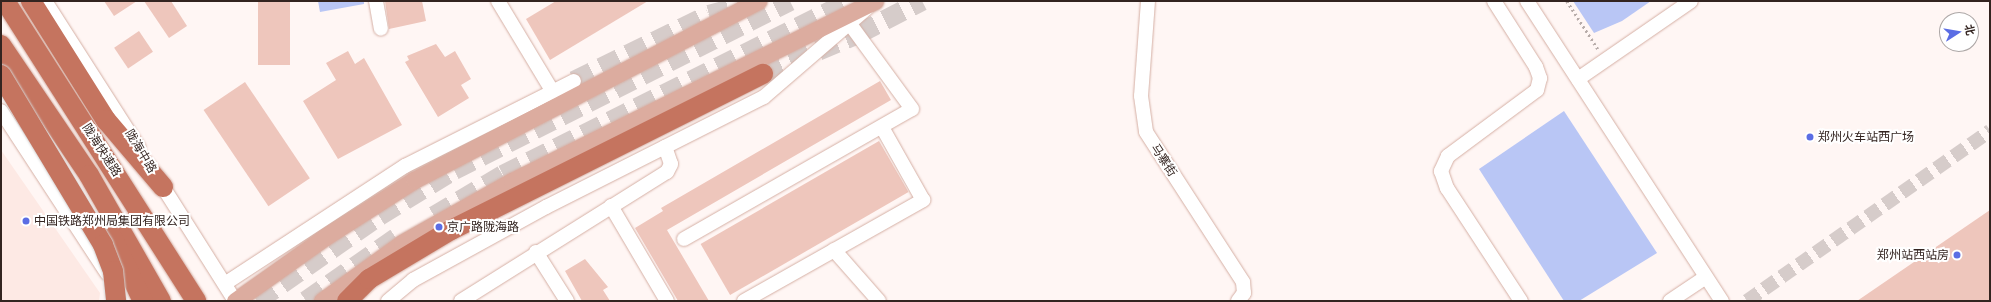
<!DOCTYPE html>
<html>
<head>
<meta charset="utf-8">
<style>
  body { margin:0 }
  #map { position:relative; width:1991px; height:302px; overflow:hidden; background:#fff6f4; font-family:Montserrat,"Noto Sans SC",sans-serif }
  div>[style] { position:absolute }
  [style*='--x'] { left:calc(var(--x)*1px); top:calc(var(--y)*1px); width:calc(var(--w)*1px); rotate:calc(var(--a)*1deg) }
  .built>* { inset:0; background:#fde9e4 }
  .green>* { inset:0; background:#b9c6f5 }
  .building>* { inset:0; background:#eec6bc; transform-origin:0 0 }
  .minor-tunnel>* { height:14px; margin-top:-7px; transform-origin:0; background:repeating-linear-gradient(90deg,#d6ccca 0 14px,transparent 0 21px) }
  .highway-tunnel>* { height:20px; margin-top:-10px; transform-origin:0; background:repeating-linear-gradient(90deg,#d6ccca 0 20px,transparent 0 30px) }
  .path>* { height:2.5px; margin-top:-1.25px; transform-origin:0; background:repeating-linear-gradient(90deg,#b7aca9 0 2px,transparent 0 5px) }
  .roads { filter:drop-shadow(0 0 1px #d5afa4) drop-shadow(0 0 1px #d5afa4) }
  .minor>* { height:14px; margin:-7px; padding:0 7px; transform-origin:7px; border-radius:7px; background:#fff }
  .major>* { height:17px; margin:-8.5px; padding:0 8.5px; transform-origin:8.5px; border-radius:8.5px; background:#dcac9f }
  .highway>* { height:20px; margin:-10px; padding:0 10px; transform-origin:10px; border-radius:10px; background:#c5745f }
  .bridges { filter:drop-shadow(0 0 1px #d6d3d2) drop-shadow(0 0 1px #d6d3d2) }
  .highway-bridge>* { height:20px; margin:-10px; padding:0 10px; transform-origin:10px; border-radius:10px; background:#c5745f }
  .dots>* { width:11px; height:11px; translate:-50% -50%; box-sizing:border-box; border:2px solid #fff; border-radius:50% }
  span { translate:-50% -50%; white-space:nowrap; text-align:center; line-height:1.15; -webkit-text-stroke:4px #fff; paint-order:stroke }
  .poi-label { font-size:12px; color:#332420 }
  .left { translate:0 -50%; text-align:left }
  .right { translate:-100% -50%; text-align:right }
  .street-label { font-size:12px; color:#332420 }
  .frame { position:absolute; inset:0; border:2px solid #332420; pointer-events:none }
  .north { position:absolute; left:1939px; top:12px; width:40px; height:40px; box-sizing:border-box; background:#fff; border:1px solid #ada7a6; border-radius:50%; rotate:78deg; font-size:11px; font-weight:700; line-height:16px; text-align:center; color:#332420 }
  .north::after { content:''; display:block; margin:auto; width:14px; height:18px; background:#5b6de4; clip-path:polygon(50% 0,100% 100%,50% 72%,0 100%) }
</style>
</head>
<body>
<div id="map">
  <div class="built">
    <div style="clip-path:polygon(1px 150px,100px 293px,99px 301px,1px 301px)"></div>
  </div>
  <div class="green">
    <div style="clip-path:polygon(318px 1px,364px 1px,364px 4px,320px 12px)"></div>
    <div style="clip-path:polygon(1573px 1px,1651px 1px,1622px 21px,1594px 33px)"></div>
    <div style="clip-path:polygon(1564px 111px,1657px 253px,1579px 301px,1564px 301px,1479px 169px)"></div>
  </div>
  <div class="building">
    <div style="clip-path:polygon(104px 1px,137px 1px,114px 16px)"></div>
    <div style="clip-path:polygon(144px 1px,171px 1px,187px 26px,169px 38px)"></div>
    <div style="left:258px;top:1px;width:32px;height:64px"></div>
    <div style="clip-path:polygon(385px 1px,422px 1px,426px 21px,389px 29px)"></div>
    <div style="clip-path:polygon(556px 1px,648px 1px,550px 60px,526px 19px)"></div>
    <div style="left:139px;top:31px;width:25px;height:30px;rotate:56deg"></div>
    <div style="clip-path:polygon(436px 44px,445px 57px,455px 51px,471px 79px,461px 85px,469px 98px,438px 117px,405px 62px,409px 60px,407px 56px)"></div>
    <div style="clip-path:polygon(348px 51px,355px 64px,364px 58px,402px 125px,338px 159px,303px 101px,336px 80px,326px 63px)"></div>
    <div style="clip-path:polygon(880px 81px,891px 100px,667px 230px,709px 301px,678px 301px,635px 228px,663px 211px,661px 208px)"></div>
    <div style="left:245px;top:82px;width:116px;height:50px;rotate:56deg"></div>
    <div style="left:879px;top:141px;width:59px;height:206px;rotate:60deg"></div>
    <div style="clip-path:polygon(1990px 210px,1990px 301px,1857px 301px)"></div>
    <div style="clip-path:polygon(585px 259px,608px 287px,603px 290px,610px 301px,582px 301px,565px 271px)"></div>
  </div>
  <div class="minor-tunnel">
    <div style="--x:1747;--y:301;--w:297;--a:-35"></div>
  </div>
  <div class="highway-tunnel">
    <div style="--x:763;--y:74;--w:103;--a:-22.8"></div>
    <div style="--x:858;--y:34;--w:72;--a:-27.3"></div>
    <div style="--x:574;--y:81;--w:150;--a:-26.1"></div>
    <div style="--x:709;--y:15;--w:35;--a:-15"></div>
    <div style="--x:434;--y:216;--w:80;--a:-30.7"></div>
    <div style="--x:503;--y:175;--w:388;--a:-26.6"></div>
    <div style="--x:257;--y:301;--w:149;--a:-34.9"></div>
    <div style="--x:379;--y:216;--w:88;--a:-31.5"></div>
    <div style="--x:454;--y:170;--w:376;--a:-26.7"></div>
    <div style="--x:306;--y:301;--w:110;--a:-35"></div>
  </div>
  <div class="path">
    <div style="--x:1567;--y:1;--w:57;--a:57.1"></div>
  </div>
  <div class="roads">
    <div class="minor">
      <div style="--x:45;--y:1;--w:174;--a:57.4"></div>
      <div style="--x:376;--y:1;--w:28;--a:80"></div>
      <div style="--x:498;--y:1;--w:106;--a:58.9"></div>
      <div style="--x:1148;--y:1;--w:95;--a:94.2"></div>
      <div style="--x:1141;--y:96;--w:36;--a:82"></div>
      <div style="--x:1146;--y:132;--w:179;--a:57.1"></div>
      <div style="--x:1243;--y:282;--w:11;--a:85"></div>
      <div style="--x:1244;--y:293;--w:10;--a:127"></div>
      <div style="--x:1494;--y:1;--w:78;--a:57.5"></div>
      <div style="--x:1536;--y:67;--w:12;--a:70"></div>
      <div style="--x:1540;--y:78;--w:12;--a:104"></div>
      <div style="--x:1537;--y:90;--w:111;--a:143.4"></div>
      <div style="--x:1448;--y:156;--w:17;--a:115"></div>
      <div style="--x:1441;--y:171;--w:18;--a:71"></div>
      <div style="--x:1447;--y:188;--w:135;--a:56.8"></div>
      <div style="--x:1527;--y:1;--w:358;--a:57"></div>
      <div style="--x:1578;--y:79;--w:137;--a:-34.6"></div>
      <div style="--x:1;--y:111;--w:194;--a:56.8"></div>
      <div style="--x:158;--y:179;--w:144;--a:57.7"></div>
      <div style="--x:611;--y:206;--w:110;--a:59.5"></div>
      <div style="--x:684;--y:239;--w:262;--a:-29.7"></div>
      <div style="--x:912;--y:109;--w:105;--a:-126.1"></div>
      <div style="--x:834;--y:250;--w:68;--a:48.6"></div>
      <div style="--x:536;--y:252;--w:58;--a:57.7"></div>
      <div style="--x:226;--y:283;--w:214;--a:-33.2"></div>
      <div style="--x:405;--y:166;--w:189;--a:-26.7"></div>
      <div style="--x:388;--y:301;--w:33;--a:-40"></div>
      <div style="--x:413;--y:280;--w:152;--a:-28.8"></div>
      <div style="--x:546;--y:207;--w:244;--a:-26.8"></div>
      <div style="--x:764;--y:97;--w:135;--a:-40.8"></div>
      <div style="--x:461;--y:301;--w:243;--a:-32.1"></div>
      <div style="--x:667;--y:172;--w:9;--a:-63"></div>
      <div style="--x:671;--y:164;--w:18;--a:-109"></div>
      <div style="--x:744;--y:301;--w:206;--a:-29.4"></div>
      <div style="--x:923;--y:200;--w:81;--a:-119.4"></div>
      <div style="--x:1670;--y:301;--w:43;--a:-33.7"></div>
    </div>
    <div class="major">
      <div style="--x:235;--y:301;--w:110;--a:-35.4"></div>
      <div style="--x:325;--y:237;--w:106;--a:-32.6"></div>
      <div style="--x:414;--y:180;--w:388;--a:-27.5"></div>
      <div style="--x:322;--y:301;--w:99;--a:-35.9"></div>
      <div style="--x:402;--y:243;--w:126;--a:-29.4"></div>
      <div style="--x:512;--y:181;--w:405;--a:-26.4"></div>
    </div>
    <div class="highway">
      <div style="--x:5;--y:1;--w:356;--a:57.5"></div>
      <div style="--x:31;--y:1;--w:141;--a:57.8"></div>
      <div style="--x:106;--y:120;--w:88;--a:49.6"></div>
      <div style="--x:1;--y:45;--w:157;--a:55.9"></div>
      <div style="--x:89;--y:175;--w:145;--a:60.3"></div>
      <div style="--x:112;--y:237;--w:71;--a:64.2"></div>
      <div style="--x:347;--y:301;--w:31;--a:-45"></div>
      <div style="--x:369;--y:279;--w:96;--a:-30.9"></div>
      <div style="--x:451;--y:230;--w:349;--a:-26.6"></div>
    </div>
  </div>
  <div class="bridges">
    <div class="highway-bridge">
      <div style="--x:1;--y:75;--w:198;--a:59"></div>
      <div style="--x:103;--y:245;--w:28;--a:69"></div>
      <div style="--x:113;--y:271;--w:30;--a:84"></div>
    </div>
  </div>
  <div class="dots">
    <div style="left:1810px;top:137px;background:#5b6de4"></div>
    <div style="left:26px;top:221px;background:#5b6de4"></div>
    <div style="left:439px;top:227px;background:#5b6de4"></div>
    <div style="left:1957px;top:255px;background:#5b6de4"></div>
  </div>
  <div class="poi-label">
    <span class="left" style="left:1818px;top:137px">郑州火车站西广场</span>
    <span class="left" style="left:34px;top:221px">中国铁路郑州局集团有限公司</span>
    <span class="left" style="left:447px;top:227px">京广路陇海路</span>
    <span class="right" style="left:1949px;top:255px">郑州站西站房</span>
  </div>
  <div class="street-label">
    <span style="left:102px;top:150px;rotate:57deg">陇海快速路</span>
    <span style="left:141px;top:151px;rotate:59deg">陇海中路</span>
    <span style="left:1164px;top:160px;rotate:57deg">马寨街</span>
  </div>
  <div class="frame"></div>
  <div class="north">北</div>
</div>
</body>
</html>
